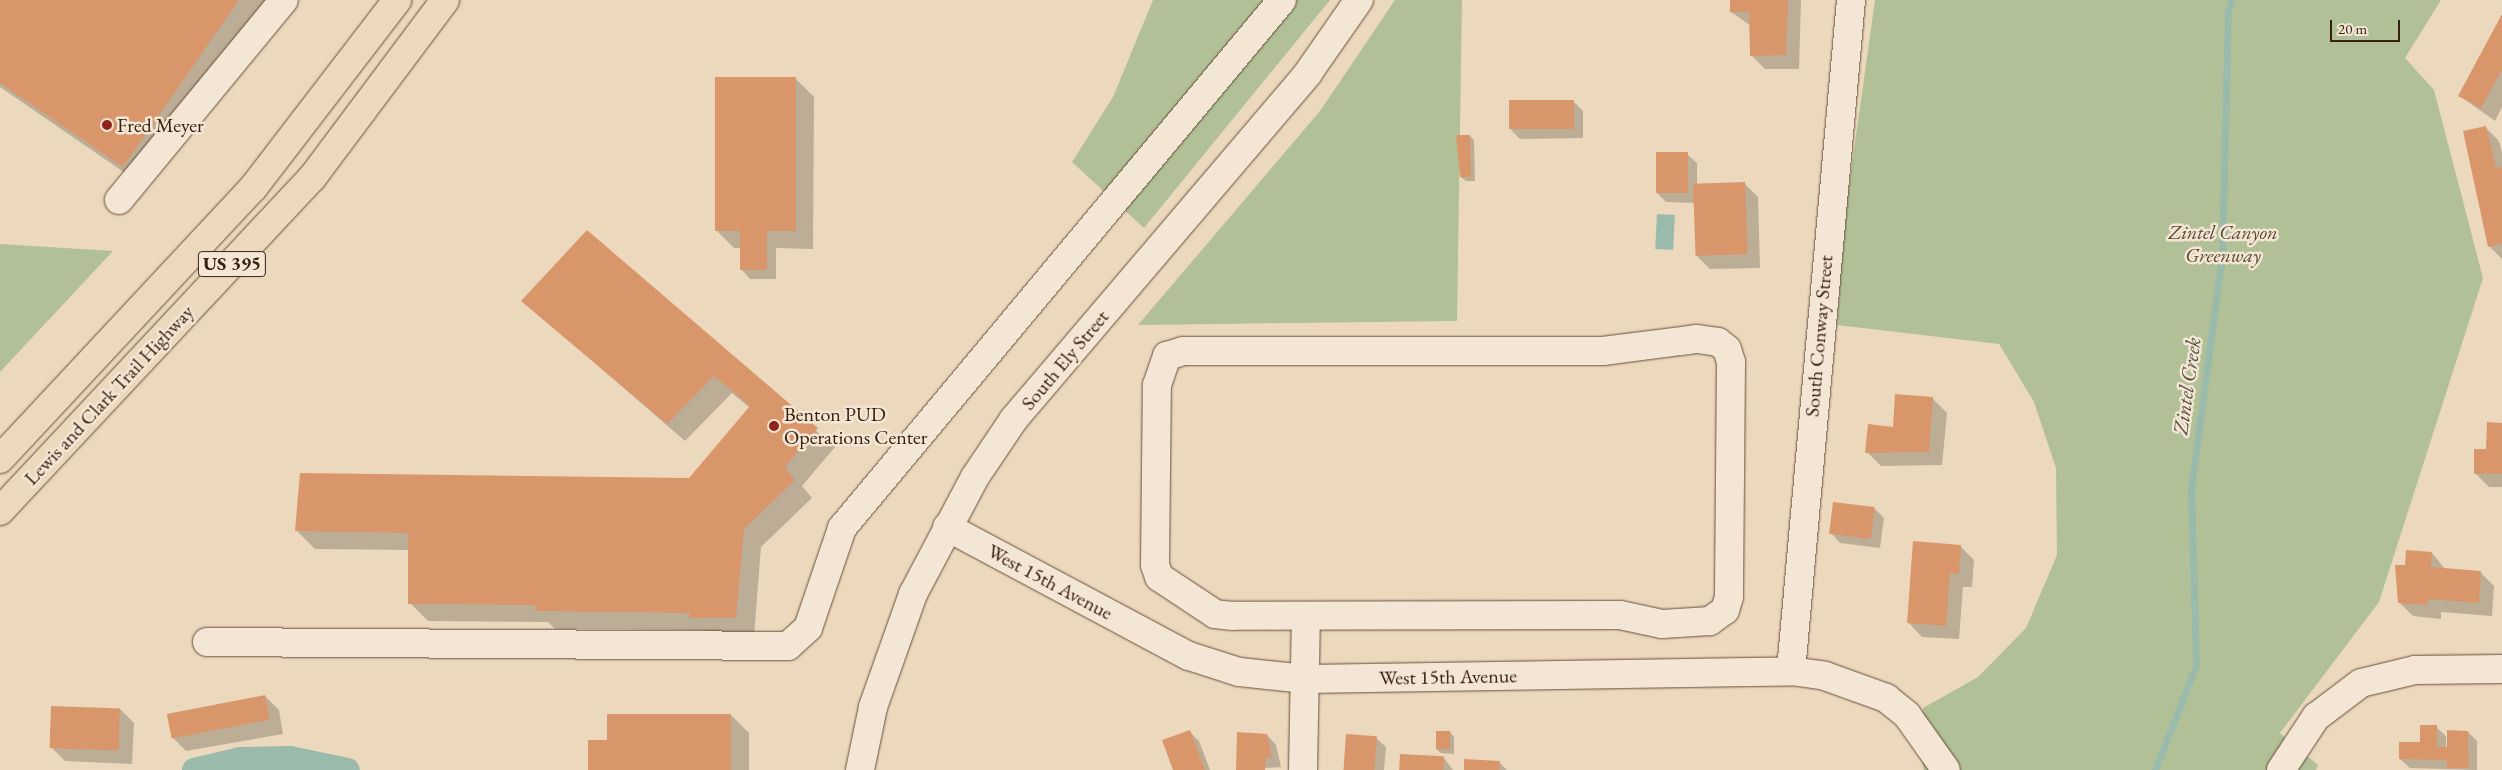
<!DOCTYPE html>
<html>
<head>
<meta charset="utf-8">
<style>
  body { margin:0 }
  #map { position:relative; width:2502px; height:770px; overflow:hidden; background:#ecd9bd; font-family:"EB Garamond",serif }
  div>[style] { position:absolute }
  [style*='--x'] { left:calc(var(--x)*1px); top:calc(var(--y)*1px); width:calc(var(--w)*1px); rotate:calc(var(--a)*1deg) }
  .green>* { inset:0; background:#b1c096 }
  .water>* { inset:0; background:#9abbab; transform-origin:0 0 }
  .shadow>* { inset:0; background:#0003 }
  .stream>* { height:7px; margin:-3.5px; padding:0 3.5px; transform-origin:3.5px; border-radius:3.5px; background:#9abbab }
  .canal>* { height:24px; margin:-12px; padding:0 12px; transform-origin:12px; border-radius:12px; background:#9abbab }
  .building>* { inset:0; background:#da966b; transform-origin:0 0 }
  .roads { filter:drop-shadow(0 0 1px #664e3a) drop-shadow(0 0 1px #664e3a) }
  .minor>* { height:28px; margin:-14px; padding:0 14px; transform-origin:14px; border-radius:14px; background:#f3e6d4 }
  .highway>* { height:28px; margin:-14px; padding:0 14px; transform-origin:14px; border-radius:14px; background:#ecd9bd }
  .dots>* { width:14px; height:14px; translate:-50% -50%; box-sizing:border-box; border:2px solid #f3e6d4; border-radius:50% }
  span { translate:-50% -50%; white-space:nowrap; text-align:center; line-height:1.15; -webkit-text-stroke:5px #f3e6d4; paint-order:stroke }
  .shield-label span { padding:1px 4px; background:#f3e6d4; border:1px solid; border-radius:4px; -webkit-text-stroke-width:0 }
  .shield-label { font-size:19px; color:#39200f; font-weight:700 }
  .poi-label { font-size:20px; color:#39200f }
  .left { translate:0 -50%; text-align:left }
  .park-label { font-size:20px; color:#574831; font-style:italic }
  .street-label { font-size:20px; color:#39200f }
  .water-label { font-size:21px; color:#564e3e; font-style:italic }
  .scale { position:absolute; left:2330px; top:20px; width:70px; height:22px; box-sizing:border-box; border:2px solid #39200f; border-top:0; padding-left:6px; font-size:15px; line-height:18px; white-space:nowrap; color:#39200f; -webkit-text-stroke:4px #f3e6d4; paint-order:stroke }
</style>
</head>
<body>
<div id="map">
  <div class="green">
    <div style="clip-path:polygon(1153px 0,1330px 0,1144px 228px,1072px 162px,1113px 97px)"></div>
    <div style="clip-path:polygon(1395px 0,1462px 0,1457px 321px,1138px 325px,1320px 111px)"></div>
    <div style="clip-path:polygon(1875px 0,2441px 0,2405px 58px,2434px 90px,2483px 278px,2379px 602px,2280px 733px,2318px 765px,2316px 770px,1924px 770px,1919px 748px,1923px 708px,1978px 677px,2026px 628px,2057px 555px,2056px 468px,2034px 402px,1999px 344px,1837px 325px,1843px 229px)"></div>
    <div style="clip-path:polygon(0 244px,113px 251px,0 372px)"></div>
  </div>
  <div class="water">
    <div style="left:1657px;top:214px;width:18px;height:35px;rotate:3deg"></div>
  </div>
  <div class="shadow">
    <div style="clip-path:polygon(0 0,269px 0,141px 184px,0 87px)"></div>
    <div style="clip-path:polygon(1731px 0,1801px 0,1799px 69px,1765px 69px,1751px 55px,1751px 26px,1731px 12px)"></div>
    <div style="clip-path:polygon(2502px 17px,2502px 107px,2495px 121px,2460px 96px)"></div>
    <div style="clip-path:polygon(796px 79px,814px 97px,813px 249px,776px 248px,776px 279px,750px 279px,741px 269px,741px 248px,734px 248px,716px 230px)"></div>
    <div style="clip-path:polygon(1573px 101px,1583px 111px,1583px 138px,1520px 139px,1511px 130px)"></div>
    <div style="clip-path:polygon(2485px 127px,2499px 141px,2502px 153px,2502px 259px,2489px 246px)"></div>
    <div style="clip-path:polygon(1470px 136px,1474px 140px,1475px 181px,1466px 181px,1461px 177px)"></div>
    <div style="clip-path:polygon(1687px 154px,1697px 163px,1697px 184px,1744px 183px,1758px 197px,1760px 268px,1710px 269px,1696px 255px,1695px 203px,1666px 202px,1657px 193px)"></div>
    <div style="clip-path:polygon(587px 232px,835px 447px,802px 486px,812px 498px,761px 547px,754px 636px,709px 636px,704px 630px,555px 629px,548px 622px,428px 621px,410px 603px,409px 550px,315px 549px,297px 531px,689px 479px,750px 408px,732px 393px,685px 441px,523px 301px)"></div>
    <div style="clip-path:polygon(1933px 399px,1947px 413px,1942px 465px,1881px 466px,1867px 452px)"></div>
    <div style="clip-path:polygon(2502px 424px,2502px 487px,2489px 487px,2475px 473px)"></div>
    <div style="clip-path:polygon(1874px 508px,1884px 518px,1880px 548px,1840px 543px,1831px 533px)"></div>
    <div style="clip-path:polygon(1960px 546px,1974px 560px,1972px 587px,1963px 587px,1959px 639px,1922px 637px,1909px 623px)"></div>
    <div style="clip-path:polygon(2432px 553px,2445px 569px,2480px 572px,2494px 586px,2492px 616px,2441px 612px,2441px 619px,2413px 616px,2399px 602px,2396px 566px,2407px 567px)"></div>
    <div style="clip-path:polygon(265px 696px,279px 710px,283px 734px,186px 751px,172px 737px)"></div>
    <div style="clip-path:polygon(120px 709px,134px 723px,132px 764px,65px 761px,51px 747px)"></div>
    <div style="clip-path:polygon(731px 715px,749px 733px,749px 770px,589px 770px,609px 741px)"></div>
    <div style="clip-path:polygon(2436px 727px,2446px 736px,2446px 748px,2468px 732px,2477px 741px,2477px 770px,2410px 768px,2400px 759px)"></div>
    <div style="clip-path:polygon(1189px 731px,1199px 741px,1210px 770px,1174px 770px)"></div>
    <div style="clip-path:polygon(1450px 732px,1454px 737px,1454px 754px,1441px 753px,1436px 749px)"></div>
    <div style="clip-path:polygon(1267px 735px,1276px 745px,1281px 767px,1237px 770px)"></div>
    <div style="clip-path:polygon(1376px 738px,1386px 747px,1384px 770px,1345px 770px)"></div>
    <div style="clip-path:polygon(1444px 758px,1453px 770px,1400px 770px)"></div>
    <div style="clip-path:polygon(1499px 762px,1507px 770px,1465px 770px)"></div>
  </div>
  <div class="stream">
    <div style="--x:2155;--y:770;--w:113;--a:-68.7"></div>
    <div style="--x:2196;--y:665;--w:175;--a:-91.6"></div>
    <div style="--x:2191;--y:490;--w:237;--a:-82.5"></div>
    <div style="--x:2222;--y:255;--w:244;--a:-88.6"></div>
    <div style="--x:2228;--y:11;--w:12;--a:-70"></div>
  </div>
  <div class="canal">
    <div style="--x:194;--y:770;--w:47;--a:-13.4"></div>
    <div style="--x:240;--y:759;--w:50;--a:-1.1"></div>
    <div style="--x:290;--y:758;--w:59;--a:11.7"></div>
  </div>
  <div class="building">
    <div style="clip-path:polygon(0 0,239px 0,123px 167px,0 83px)"></div>
    <div style="clip-path:polygon(1730px 0,1788px 0,1786px 55px,1750px 56px,1749px 12px,1730px 12px)"></div>
    <div style="clip-path:polygon(2502px 14px,2502px 70px,2481px 108px,2458px 96px)"></div>
    <div style="clip-path:polygon(715px 77px,796px 77px,796px 231px,767px 231px,767px 270px,740px 270px,740px 231px,715px 231px)"></div>
    <div style="left:1574px;top:100px;width:29px;height:65px;rotate:90deg"></div>
    <div style="clip-path:polygon(2486px 126px,2496px 168px,2502px 167px,2502px 244px,2488px 247px,2463px 131px)"></div>
    <div style="clip-path:polygon(1456px 135px,1470px 135px,1471px 177px,1460px 177px)"></div>
    <div style="left:1656px;top:152px;width:32px;height:41px"></div>
    <div style="left:1745px;top:182px;width:72px;height:52px;rotate:88deg"></div>
    <div style="clip-path:polygon(587px 230px,818px 428px,785px 467px,795px 480px,744px 529px,736px 618px,689px 618px,690px 613px,535px 611px,535px 605px,408px 604px,408px 533px,295px 531px,300px 473px,689px 478px,750px 406px,714px 376px,667px 424px,521px 301px)"></div>
    <div style="clip-path:polygon(1895px 394px,1933px 397px,1929px 452px,1865px 453px,1868px 424px,1893px 427px)"></div>
    <div style="clip-path:polygon(2487px 422px,2502px 423px,2502px 474px,2474px 474px,2474px 449px,2486px 449px)"></div>
    <div style="left:1833px;top:502px;width:42px;height:32px;rotate:7deg"></div>
    <div style="clip-path:polygon(1913px 541px,1961px 545px,1959px 574px,1950px 573px,1946px 626px,1907px 623px)"></div>
    <div style="clip-path:polygon(2406px 550px,2432px 552px,2431px 567px,2481px 571px,2479px 603px,2428px 599px,2427px 605px,2398px 603px,2395px 565px,2405px 565px)"></div>
    <div style="left:265px;top:695px;width:25px;height:100px;rotate:79deg"></div>
    <div style="left:51px;top:706px;width:69px;height:42px;rotate:2deg"></div>
    <div style="clip-path:polygon(607px 714px,731px 714px,731px 770px,588px 770px,588px 740px,607px 740px)"></div>
    <div style="clip-path:polygon(2420px 725px,2437px 725px,2437px 747px,2447px 747px,2447px 730px,2468px 731px,2469px 768px,2447px 768px,2447px 760px,2399px 759px,2399px 742px,2420px 742px)"></div>
    <div style="clip-path:polygon(1190px 730px,1205px 770px,1173px 770px,1162px 740px)"></div>
    <div style="left:1436px;top:731px;width:14px;height:18px"></div>
    <div style="clip-path:polygon(1237px 732px,1267px 734px,1272px 758px,1266px 758px,1265px 770px,1236px 770px)"></div>
    <div style="left:1346px;top:734px;width:31px;height:36px;rotate:4deg"></div>
    <div style="left:1400px;top:754px;width:44px;height:16px;rotate:3deg"></div>
    <div style="clip-path:polygon(1464px 759px,1500px 761px,1499px 770px,1464px 770px)"></div>
  </div>
  <div class="roads">
    <div class="minor">
      <div style="--x:119;--y:200;--w:259;--a:-50.5"></div>
      <div style="--x:1697;--y:339;--w:21;--a:8"></div>
      <div style="--x:1718;--y:342;--w:11;--a:38"></div>
      <div style="--x:1727;--y:349;--w:14;--a:73"></div>
      <div style="--x:1731;--y:362;--w:235;--a:90.5"></div>
      <div style="--x:1729;--y:597;--w:14;--a:107"></div>
      <div style="--x:1725;--y:610;--w:19;--a:144"></div>
      <div style="--x:1710;--y:621;--w:48;--a:176.4"></div>
      <div style="--x:1662;--y:624;--w:43;--a:-167.9"></div>
      <div style="--x:1620;--y:615;--w:387;--a:179.9"></div>
      <div style="--x:1233;--y:616;--w:18;--a:-174"></div>
      <div style="--x:1215;--y:614;--w:67;--a:-146.5"></div>
      <div style="--x:1159;--y:577;--w:13;--a:-108"></div>
      <div style="--x:1155;--y:565;--w:180;--a:-89.4"></div>
      <div style="--x:1157;--y:385;--w:31;--a:-71"></div>
      <div style="--x:1167;--y:356;--w:17;--a:-17"></div>
      <div style="--x:1183;--y:351;--w:420;--a:0"></div>
      <div style="--x:1603;--y:351;--w:95;--a:-7.3"></div>
      <div style="--x:947;--y:527;--w:274;--a:28.1"></div>
      <div style="--x:1189;--y:656;--w:52;--a:17.7"></div>
      <div style="--x:1239;--y:672;--w:67;--a:6"></div>
      <div style="--x:1306;--y:679;--w:485;--a:-0.9"></div>
      <div style="--x:1791;--y:671;--w:34;--a:8"></div>
      <div style="--x:1825;--y:676;--w:65;--a:19.8"></div>
      <div style="--x:1886;--y:698;--w:27;--a:39"></div>
      <div style="--x:1907;--y:715;--w:67;--a:54.7"></div>
      <div style="--x:207;--y:642;--w:581;--a:0.39"></div>
      <div style="--x:788;--y:646;--w:27;--a:-42"></div>
      <div style="--x:808;--y:628;--w:106;--a:-71.2"></div>
      <div style="--x:842;--y:528;--w:687;--a:-50.19"></div>
      <div style="--x:1791;--y:671;--w:674;--a:-84.89"></div>
      <div style="--x:860;--y:770;--w:64;--a:-78.3"></div>
      <div style="--x:873;--y:707;--w:120;--a:-70.5"></div>
      <div style="--x:913;--y:594;--w:132;--a:-62.1"></div>
      <div style="--x:975;--y:477;--w:70;--a:-56.1"></div>
      <div style="--x:1014;--y:419;--w:454;--a:-49.6"></div>
      <div style="--x:1308;--y:73;--w:89;--a:-55.1"></div>
      <div style="--x:1303;--y:770;--w:152;--a:-88.9"></div>
      <div style="--x:2281;--y:770;--w:64;--a:-56.6"></div>
      <div style="--x:2316;--y:717;--w:56;--a:-37.1"></div>
      <div style="--x:2361;--y:683;--w:56;--a:-13.5"></div>
      <div style="--x:2415;--y:670;--w:87;--a:-0.7"></div>
    </div>
    <div class="highway">
      <div style="--x:0;--y:459;--w:371;--a:-47"></div>
      <div style="--x:253;--y:188;--w:237;--a:-52.5"></div>
      <div style="--x:0;--y:511;--w:456;--a:-46.9"></div>
      <div style="--x:312;--y:178;--w:222;--a:-53.2"></div>
    </div>
  </div>
  <div class="dots">
    <div style="left:107px;top:125px;background:#8f2418"></div>
    <div style="left:774px;top:426px;background:#8f2418"></div>
  </div>
  <div class="shield-label">
    <span style="left:232px;top:264px">US 395</span>
  </div>
  <div class="poi-label">
    <span class="left" style="left:117px;top:125px">Fred Meyer</span>
    <span class="left" style="left:784px;top:426px">Benton PUD<br>Operations Center</span>
  </div>
  <div class="park-label">
    <span style="left:2223px;top:244px">Zintel Canyon<br>Greenway</span>
  </div>
  <div class="street-label">
    <span style="left:1819px;top:336px;rotate:-85deg">South Conway Street</span>
    <span style="left:1065px;top:360px;rotate:-50deg">South Ely Street</span>
    <span style="left:109px;top:395px;rotate:-47deg">Lewis and Clark Trail Highway</span>
    <span style="left:1050px;top:582px;rotate:28deg">West 15th Avenue</span>
    <span style="left:1448px;top:677px;rotate:-1deg">West 15th Avenue</span>
  </div>
  <div class="water-label">
    <span style="left:2187px;top:386px;rotate:-82deg">Zintel Creek</span>
  </div>
  <div class="scale">20 m</div>
</div>
</body>
</html>
